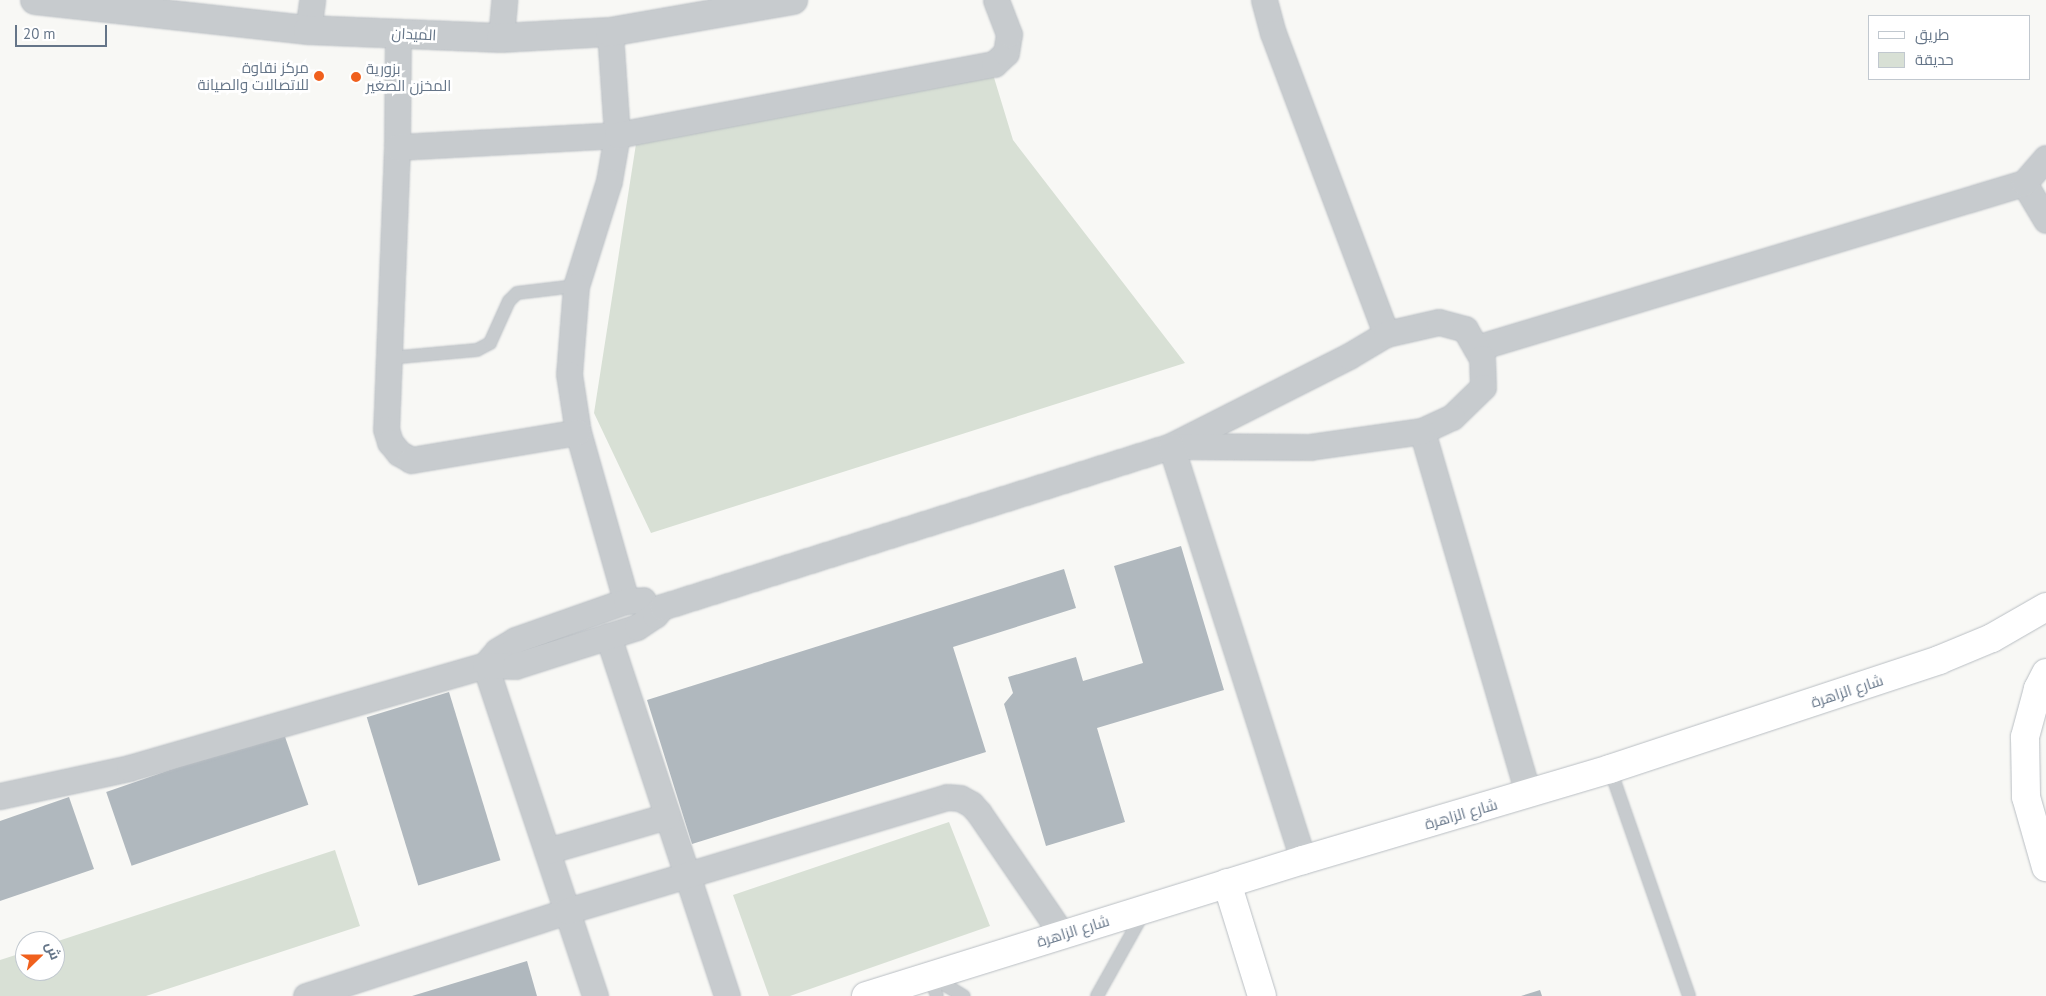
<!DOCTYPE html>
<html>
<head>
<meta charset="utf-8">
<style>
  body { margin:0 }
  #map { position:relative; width:2046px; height:996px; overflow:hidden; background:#f8f8f5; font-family:"PT Sans",Cairo,sans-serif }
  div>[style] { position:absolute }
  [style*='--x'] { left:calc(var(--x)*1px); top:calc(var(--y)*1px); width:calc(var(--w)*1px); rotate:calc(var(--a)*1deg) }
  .green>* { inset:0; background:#d8e0d5 }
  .building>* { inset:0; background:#b0b8be; transform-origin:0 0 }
  .roads { filter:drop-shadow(0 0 1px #b9bec3) drop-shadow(0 0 1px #b9bec3) }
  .service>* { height:12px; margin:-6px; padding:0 6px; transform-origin:6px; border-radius:6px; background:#c7cbce }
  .minor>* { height:25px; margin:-12.5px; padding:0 12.5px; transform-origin:12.5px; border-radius:12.5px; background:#c7cbce }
  .tertiary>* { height:28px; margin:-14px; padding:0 14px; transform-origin:14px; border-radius:14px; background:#c7cbce }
  .secondary>* { height:28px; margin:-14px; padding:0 14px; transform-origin:14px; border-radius:14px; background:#fff }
  .primary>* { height:28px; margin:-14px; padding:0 14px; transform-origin:14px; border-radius:14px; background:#fff }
  .dots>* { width:14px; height:14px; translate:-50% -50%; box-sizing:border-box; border:2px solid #fff; border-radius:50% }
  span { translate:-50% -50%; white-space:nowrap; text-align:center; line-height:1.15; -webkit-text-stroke:5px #fff; paint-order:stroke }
  .street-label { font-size:15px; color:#657588 }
  .poi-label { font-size:15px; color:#657588 }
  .right { translate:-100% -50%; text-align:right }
  .left { translate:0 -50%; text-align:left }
  .legend { position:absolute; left:1868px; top:15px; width:162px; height:65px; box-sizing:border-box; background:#fff; border:1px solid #c1c8cf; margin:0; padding:6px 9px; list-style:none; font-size:15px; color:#657588 }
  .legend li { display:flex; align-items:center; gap:10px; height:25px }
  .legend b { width:25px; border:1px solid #c1c8cf }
  .north { position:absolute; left:15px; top:931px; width:50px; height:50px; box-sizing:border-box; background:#fff; border:1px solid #c1c8cf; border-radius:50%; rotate:68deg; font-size:14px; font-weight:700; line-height:20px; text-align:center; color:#657588 }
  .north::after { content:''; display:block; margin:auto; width:18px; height:22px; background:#f0601d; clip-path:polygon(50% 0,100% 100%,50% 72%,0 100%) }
  .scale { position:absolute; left:15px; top:25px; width:92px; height:22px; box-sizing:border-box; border:2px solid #657588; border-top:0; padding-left:6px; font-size:15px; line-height:18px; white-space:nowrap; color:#657588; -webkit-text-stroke:4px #fff; paint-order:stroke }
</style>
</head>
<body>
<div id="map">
  <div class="green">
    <div style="clip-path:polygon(992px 71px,1013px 140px,1185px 363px,651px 533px,594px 413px,636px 144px)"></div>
    <div style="clip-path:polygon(949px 822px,990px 926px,790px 996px,769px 996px,733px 895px)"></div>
    <div style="clip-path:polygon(335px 850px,360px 926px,146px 996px,0 996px,0 960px,25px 952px,25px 971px,55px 971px,55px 942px)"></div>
  </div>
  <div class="building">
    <div style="clip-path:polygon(1181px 546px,1224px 690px,1097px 728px,1125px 822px,1046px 846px,1004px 704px,1013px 693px,1008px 677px,1076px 657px,1083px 681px,1143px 663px,1114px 566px)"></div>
    <div style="clip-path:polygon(1064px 569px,1076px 608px,953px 647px,986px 752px,692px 844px,647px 700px)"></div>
    <div style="left:449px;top:692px;width:176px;height:86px;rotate:73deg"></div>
    <div style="left:283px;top:731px;width:78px;height:187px;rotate:71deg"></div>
    <div style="clip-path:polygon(69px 797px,94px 869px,0 901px,0 821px)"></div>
    <div style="clip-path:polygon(527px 961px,537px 996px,412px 996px)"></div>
    <div style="clip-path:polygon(1540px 990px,1542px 996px,1521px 996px)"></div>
  </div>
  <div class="roads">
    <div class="service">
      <div style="--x:389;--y:358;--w:88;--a:-5.2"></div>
      <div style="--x:477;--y:350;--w:15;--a:-28"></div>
      <div style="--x:490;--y:343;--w:46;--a:-65.7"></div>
      <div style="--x:509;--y:301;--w:11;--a:-45"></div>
      <div style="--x:517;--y:293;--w:59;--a:-6.8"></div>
      <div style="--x:1610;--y:769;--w:240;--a:70.8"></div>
      <div style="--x:930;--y:976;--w:21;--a:71"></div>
      <div style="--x:932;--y:977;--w:37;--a:31"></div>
      <div style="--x:1097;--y:996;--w:96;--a:-60.8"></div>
    </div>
    <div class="minor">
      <div style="--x:1264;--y:0;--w:34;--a:75"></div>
      <div style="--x:1273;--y:33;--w:322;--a:69.4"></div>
      <div style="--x:308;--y:30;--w:30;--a:-82"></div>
      <div style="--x:610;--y:32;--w:103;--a:86.1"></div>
      <div style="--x:617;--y:135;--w:47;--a:99.9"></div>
      <div style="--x:609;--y:181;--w:110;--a:107.4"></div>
      <div style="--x:576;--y:286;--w:88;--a:94.5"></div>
      <div style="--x:569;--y:374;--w:59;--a:81.2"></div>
      <div style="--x:578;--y:432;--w:176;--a:74.1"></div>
      <div style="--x:398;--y:33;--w:114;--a:90.5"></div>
      <div style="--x:397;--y:147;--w:282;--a:92.2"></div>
      <div style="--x:386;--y:429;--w:14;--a:73"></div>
      <div style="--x:390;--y:442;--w:14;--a:51"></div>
      <div style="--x:399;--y:453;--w:14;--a:30"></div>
      <div style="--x:411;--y:460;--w:169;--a:-9.5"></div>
      <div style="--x:501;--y:38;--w:38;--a:-85"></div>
      <div style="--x:397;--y:147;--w:220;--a:-3.1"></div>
      <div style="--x:617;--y:135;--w:384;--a:-10.7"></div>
      <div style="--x:994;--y:64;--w:16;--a:-43"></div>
      <div style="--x:1006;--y:53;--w:19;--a:-81"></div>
      <div style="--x:1009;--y:34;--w:36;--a:-111"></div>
      <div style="--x:2024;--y:183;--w:43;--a:59.3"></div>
      <div style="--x:1476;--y:348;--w:572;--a:-16.76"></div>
      <div style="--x:2024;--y:183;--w:33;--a:-49"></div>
      <div style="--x:1422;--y:431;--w:378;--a:73.7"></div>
      <div style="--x:608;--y:636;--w:379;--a:71.7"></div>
      <div style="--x:485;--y:665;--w:349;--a:71.6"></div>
      <div style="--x:485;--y:665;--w:18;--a:-49"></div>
      <div style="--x:497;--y:651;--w:21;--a:-31"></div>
      <div style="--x:515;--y:640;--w:118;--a:-19.4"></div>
      <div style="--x:626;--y:601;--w:17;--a:-3"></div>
      <div style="--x:0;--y:796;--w:132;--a:-12.2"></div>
      <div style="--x:129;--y:768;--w:371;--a:-16.1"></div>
      <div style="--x:485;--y:665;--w:30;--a:2"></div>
      <div style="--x:515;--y:666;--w:128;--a:-17.7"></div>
      <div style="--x:637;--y:627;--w:22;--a:-34"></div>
      <div style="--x:655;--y:615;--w:11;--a:-49"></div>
      <div style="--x:662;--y:607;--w:534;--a:-17.55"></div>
      <div style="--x:1171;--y:446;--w:199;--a:-26.8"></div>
      <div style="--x:1349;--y:356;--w:43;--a:-30.7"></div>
      <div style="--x:1386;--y:334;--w:54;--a:-12.8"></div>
      <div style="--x:1439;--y:322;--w:27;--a:15"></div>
      <div style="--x:1465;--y:329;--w:34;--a:60"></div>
      <div style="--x:1482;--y:358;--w:29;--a:88"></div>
      <div style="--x:1483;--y:387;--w:43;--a:135.9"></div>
      <div style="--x:1452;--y:417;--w:33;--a:155"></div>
      <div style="--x:1422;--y:431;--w:113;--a:171.9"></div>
      <div style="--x:1310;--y:447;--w:139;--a:-179.6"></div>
      <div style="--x:1171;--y:446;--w:435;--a:72.3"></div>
      <div style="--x:547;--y:851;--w:125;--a:-16.3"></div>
      <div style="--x:306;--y:996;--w:274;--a:-18"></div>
      <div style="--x:567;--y:911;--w:397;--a:-16.7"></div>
      <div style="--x:947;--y:797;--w:13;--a:4"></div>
      <div style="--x:960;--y:798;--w:13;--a:29"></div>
      <div style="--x:971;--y:804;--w:12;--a:48"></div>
      <div style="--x:979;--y:813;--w:147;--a:55.6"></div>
    </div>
    <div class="tertiary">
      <div style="--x:35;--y:0;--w:275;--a:6.3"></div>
      <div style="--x:308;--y:30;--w:193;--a:2.4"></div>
      <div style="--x:501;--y:38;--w:109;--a:-3.2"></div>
      <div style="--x:610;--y:32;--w:186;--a:-9.9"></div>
    </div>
    <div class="secondary">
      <div style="--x:2046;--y:673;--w:18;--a:117"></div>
      <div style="--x:2038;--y:689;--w:50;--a:105.2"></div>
      <div style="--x:2025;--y:737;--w:60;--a:89"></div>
      <div style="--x:2026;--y:797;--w:73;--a:74.1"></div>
      <div style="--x:1227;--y:883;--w:118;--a:72.8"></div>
    </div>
    <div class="primary">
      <div style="--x:866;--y:996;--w:458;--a:-17.3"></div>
      <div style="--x:1303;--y:860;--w:320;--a:-16.5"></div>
      <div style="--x:1610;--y:769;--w:347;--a:-18.3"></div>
      <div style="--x:1939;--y:660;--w:57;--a:-22.5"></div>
      <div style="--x:1992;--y:638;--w:62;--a:-29.9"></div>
    </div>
  </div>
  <div class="dots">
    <div style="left:319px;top:76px;background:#f0601d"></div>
    <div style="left:356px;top:77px;background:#f0601d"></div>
  </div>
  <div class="street-label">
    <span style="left:414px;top:34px;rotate:3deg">الميدان</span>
    <span style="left:1847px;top:691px;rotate:-18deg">شارع الزاهرة</span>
    <span style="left:1461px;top:814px;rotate:-16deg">شارع الزاهرة</span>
    <span style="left:1073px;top:931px;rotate:-17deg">شارع الزاهرة</span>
  </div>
  <div class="poi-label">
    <span class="right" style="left:309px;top:76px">مركز نقاوة<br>للاتصالات والصيانة</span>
    <span class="left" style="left:366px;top:77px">بزورية<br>المخزن الصغير</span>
  </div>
  <ul class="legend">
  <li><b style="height:6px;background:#fff"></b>طريق</li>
  <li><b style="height:14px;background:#d8e0d5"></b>حديقة</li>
  </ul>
  <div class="north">ش</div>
  <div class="scale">20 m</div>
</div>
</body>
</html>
